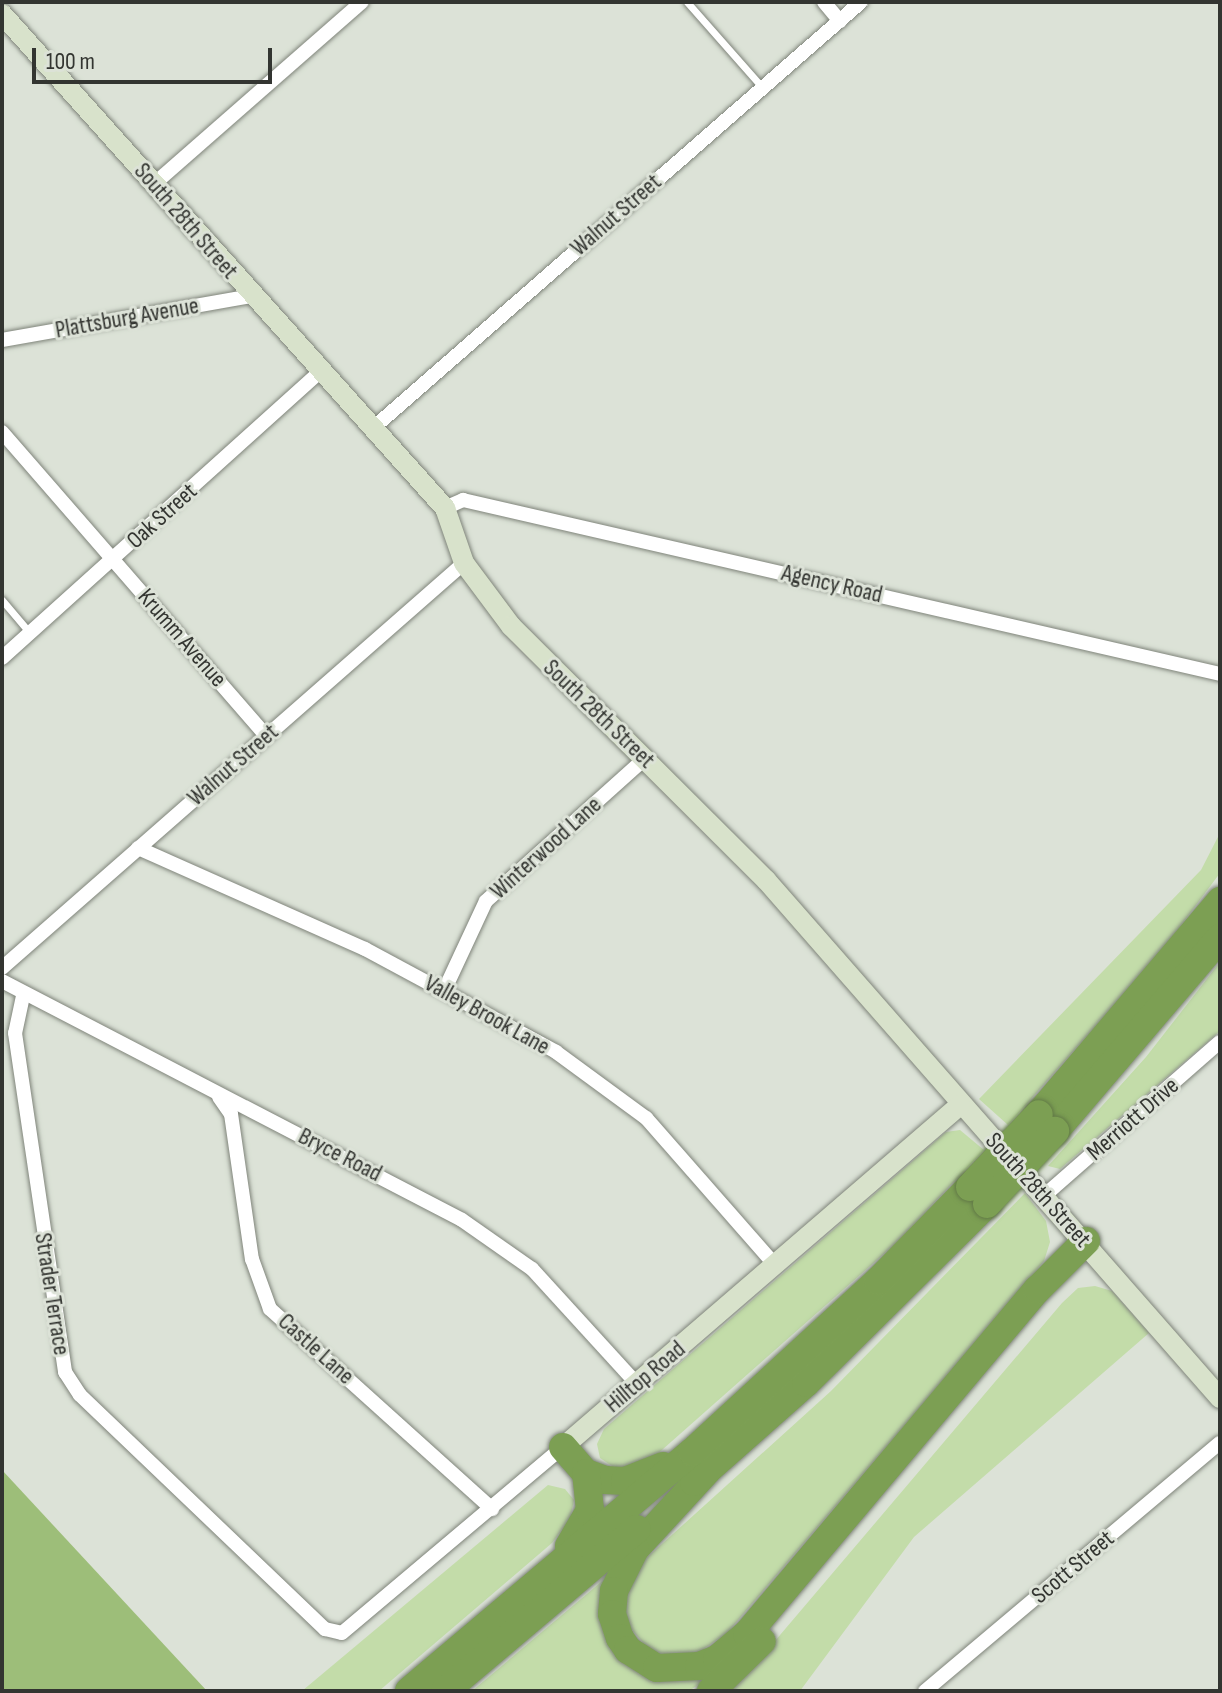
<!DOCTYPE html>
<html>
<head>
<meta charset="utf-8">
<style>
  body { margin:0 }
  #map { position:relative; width:1222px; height:1693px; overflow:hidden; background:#dce2d7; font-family:"Sofia Sans Condensed",sans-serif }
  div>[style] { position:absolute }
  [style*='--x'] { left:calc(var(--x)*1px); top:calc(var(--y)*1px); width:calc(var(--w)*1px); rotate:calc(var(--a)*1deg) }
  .green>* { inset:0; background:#c3dca9 }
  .forest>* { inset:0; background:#9dbe79 }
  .roads { filter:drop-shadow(0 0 2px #7f847a) drop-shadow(0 0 2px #7f847a) }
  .lane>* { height:7px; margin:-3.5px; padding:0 3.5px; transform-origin:3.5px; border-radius:3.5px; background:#fff }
  .street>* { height:14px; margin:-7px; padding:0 7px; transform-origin:7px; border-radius:7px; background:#fff }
  .secondary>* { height:20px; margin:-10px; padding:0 10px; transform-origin:10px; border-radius:10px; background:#d8e2cb }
  .highway>* { height:28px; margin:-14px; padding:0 14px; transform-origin:14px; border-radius:14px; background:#7c9f53 }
  .bridges { filter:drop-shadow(0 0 2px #627a47) drop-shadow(0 0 2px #627a47) }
  .highway-bridge>* { height:28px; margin:-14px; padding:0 14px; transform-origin:14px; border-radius:14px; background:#7c9f53 }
  span { translate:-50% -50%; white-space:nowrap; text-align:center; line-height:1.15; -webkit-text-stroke:6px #dce2d7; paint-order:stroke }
  .street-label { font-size:24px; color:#333531 }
  .frame { position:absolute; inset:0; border:4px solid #333531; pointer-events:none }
  .scale { position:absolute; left:32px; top:48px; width:240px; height:36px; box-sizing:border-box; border:4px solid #333531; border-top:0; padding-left:10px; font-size:24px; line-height:28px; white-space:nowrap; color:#333531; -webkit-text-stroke:6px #dce2d7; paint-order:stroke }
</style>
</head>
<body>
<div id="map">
  <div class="green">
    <div style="clip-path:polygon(1220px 833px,1220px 873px,1161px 952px,1008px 1125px,979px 1099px,1201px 870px)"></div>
    <div style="clip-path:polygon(1220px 962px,1220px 1031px,1060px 1169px,1048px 1166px,1146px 1057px)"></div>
    <div style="clip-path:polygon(960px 1130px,984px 1150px,894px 1245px,654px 1457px,632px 1468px,612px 1466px,600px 1458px,597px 1444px,604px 1429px,946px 1132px)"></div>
    <div style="clip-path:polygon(1025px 1193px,1046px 1221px,1050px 1242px,1044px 1261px,1019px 1291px,727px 1633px,699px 1652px,673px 1657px,649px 1649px,632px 1630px,625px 1613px,632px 1571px,831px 1391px)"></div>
    <div style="clip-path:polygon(1095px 1286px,1112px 1291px,1149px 1333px,914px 1537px,800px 1691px,726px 1691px,769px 1648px,1062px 1303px,1078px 1288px)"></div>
    <div style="clip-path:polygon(548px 1485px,565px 1489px,574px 1500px,570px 1519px,552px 1543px,379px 1691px,302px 1691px)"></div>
    <div style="clip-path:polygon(607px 1577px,616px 1651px,638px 1673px,665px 1680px,719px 1671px,689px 1691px,472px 1691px)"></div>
  </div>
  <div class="forest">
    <div style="clip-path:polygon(2px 1470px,207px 1691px,2px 1691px)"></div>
  </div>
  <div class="roads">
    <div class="lane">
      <div style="--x:687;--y:2;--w:113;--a:48.6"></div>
      <div style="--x:2;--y:600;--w:42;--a:49.8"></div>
    </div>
    <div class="street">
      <div style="--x:824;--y:2;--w:25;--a:50"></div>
      <div style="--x:154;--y:184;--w:276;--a:-41.2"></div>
      <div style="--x:2;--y:340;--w:254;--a:-10"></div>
      <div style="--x:372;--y:429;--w:649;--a:-41.13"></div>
      <div style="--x:2;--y:432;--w:403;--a:49"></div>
      <div style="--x:445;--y:508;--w:20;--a:-24"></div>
      <div style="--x:463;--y:500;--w:777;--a:12.94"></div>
      <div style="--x:2;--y:658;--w:428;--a:-42"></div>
      <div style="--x:138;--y:848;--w:248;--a:24"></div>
      <div style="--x:365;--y:949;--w:217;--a:28.3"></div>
      <div style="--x:556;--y:1052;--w:112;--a:36.3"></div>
      <div style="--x:646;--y:1118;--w:196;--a:48.7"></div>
      <div style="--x:2;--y:968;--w:614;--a:-41.24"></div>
      <div style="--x:2;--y:981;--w:518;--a:27.45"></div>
      <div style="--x:462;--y:1220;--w:85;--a:35"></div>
      <div style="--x:532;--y:1269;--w:156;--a:47.6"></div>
      <div style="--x:444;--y:991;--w:99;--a:-65"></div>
      <div style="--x:486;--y:901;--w:212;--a:-41.9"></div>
      <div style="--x:23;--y:996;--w:38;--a:102"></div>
      <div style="--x:15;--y:1033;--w:343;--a:81.6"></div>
      <div style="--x:65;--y:1372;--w:27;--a:57"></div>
      <div style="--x:80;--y:1395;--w:339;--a:43.7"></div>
      <div style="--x:325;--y:1629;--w:17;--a:13"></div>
      <div style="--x:342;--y:1633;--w:289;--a:-40.1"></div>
      <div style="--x:219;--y:1097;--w:21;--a:55"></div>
      <div style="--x:231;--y:1114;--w:147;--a:81.8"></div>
      <div style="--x:252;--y:1259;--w:53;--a:70.2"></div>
      <div style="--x:270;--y:1309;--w:299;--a:42"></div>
      <div style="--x:1045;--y:1195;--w:232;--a:-41.2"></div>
      <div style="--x:925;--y:1691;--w:385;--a:-40.1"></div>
    </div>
    <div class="secondary">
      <div style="--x:2;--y:14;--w:664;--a:48.12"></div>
      <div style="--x:445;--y:508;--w:58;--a:70.9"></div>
      <div style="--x:464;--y:563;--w:79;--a:53.3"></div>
      <div style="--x:511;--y:626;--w:360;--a:44.9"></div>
      <div style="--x:766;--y:880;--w:689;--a:48.77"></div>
      <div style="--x:563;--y:1447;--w:524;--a:-40.74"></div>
    </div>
    <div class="highway">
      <div style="--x:1039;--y:1114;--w:280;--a:-49.6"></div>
      <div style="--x:1055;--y:1131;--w:254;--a:-49.5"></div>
      <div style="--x:563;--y:1447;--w:35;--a:49"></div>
      <div style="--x:586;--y:1473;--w:20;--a:20"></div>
      <div style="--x:605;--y:1480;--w:20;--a:3"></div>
      <div style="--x:625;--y:1481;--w:41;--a:-21.5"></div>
      <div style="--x:707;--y:1471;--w:106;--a:132.7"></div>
      <div style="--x:635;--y:1549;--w:47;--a:116.6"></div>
      <div style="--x:614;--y:1591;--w:23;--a:95"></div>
      <div style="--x:612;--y:1614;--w:25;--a:72"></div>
      <div style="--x:620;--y:1638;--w:14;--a:56"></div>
      <div style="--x:628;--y:1650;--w:34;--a:32"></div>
      <div style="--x:657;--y:1668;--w:42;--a:-2.7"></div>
      <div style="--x:699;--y:1666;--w:19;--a:-21"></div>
      <div style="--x:717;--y:1659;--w:39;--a:-40"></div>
      <div style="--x:747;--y:1634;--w:451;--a:-49.9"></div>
      <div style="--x:1038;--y:1289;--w:68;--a:-45"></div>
      <div style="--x:694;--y:1482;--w:149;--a:-41.5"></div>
      <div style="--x:806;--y:1383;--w:255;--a:-44.7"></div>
      <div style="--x:569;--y:1546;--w:42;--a:-59.7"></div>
      <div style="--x:590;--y:1510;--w:37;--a:-96"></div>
      <div style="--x:409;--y:1691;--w:370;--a:-40.2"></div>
      <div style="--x:692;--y:1452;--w:253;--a:-42.6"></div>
      <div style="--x:878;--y:1281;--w:132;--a:-45.6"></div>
      <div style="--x:445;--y:1691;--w:251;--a:-40.2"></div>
      <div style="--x:711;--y:1691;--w:71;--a:-44.4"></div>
    </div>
  </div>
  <div class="bridges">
    <div class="highway-bridge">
      <div style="--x:970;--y:1187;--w:100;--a:-46.6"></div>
      <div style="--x:987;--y:1204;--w:100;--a:-47"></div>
    </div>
  </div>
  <div class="street-label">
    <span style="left:616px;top:215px;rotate:-41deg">Walnut Street</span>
    <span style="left:186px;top:221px;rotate:49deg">South 28th Street</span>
    <span style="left:127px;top:318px;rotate:-10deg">Plattsburg Avenue</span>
    <span style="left:162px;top:516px;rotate:-42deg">Oak Street</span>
    <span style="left:832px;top:584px;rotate:13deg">Agency Road</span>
    <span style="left:182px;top:638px;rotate:49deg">Krumm Avenue</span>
    <span style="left:599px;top:714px;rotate:44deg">South 28th Street</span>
    <span style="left:233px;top:765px;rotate:-41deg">Walnut Street</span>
    <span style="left:546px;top:848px;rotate:-42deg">Winterwood Lane</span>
    <span style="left:487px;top:1015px;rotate:29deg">Valley Brook Lane</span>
    <span style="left:1133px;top:1119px;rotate:-41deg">Merriott Drive</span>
    <span style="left:340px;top:1155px;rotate:27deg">Bryce Road</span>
    <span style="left:1038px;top:1190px;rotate:48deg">South 28th Street</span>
    <span style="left:52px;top:1294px;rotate:81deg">Strader Terrace</span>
    <span style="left:316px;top:1349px;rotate:42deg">Castle Lane</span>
    <span style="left:645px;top:1377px;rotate:-40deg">Hilltop Road</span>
    <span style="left:1073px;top:1567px;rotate:-40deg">Scott Street</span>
  </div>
  <div class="frame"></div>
  <div class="scale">100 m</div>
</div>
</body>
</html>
